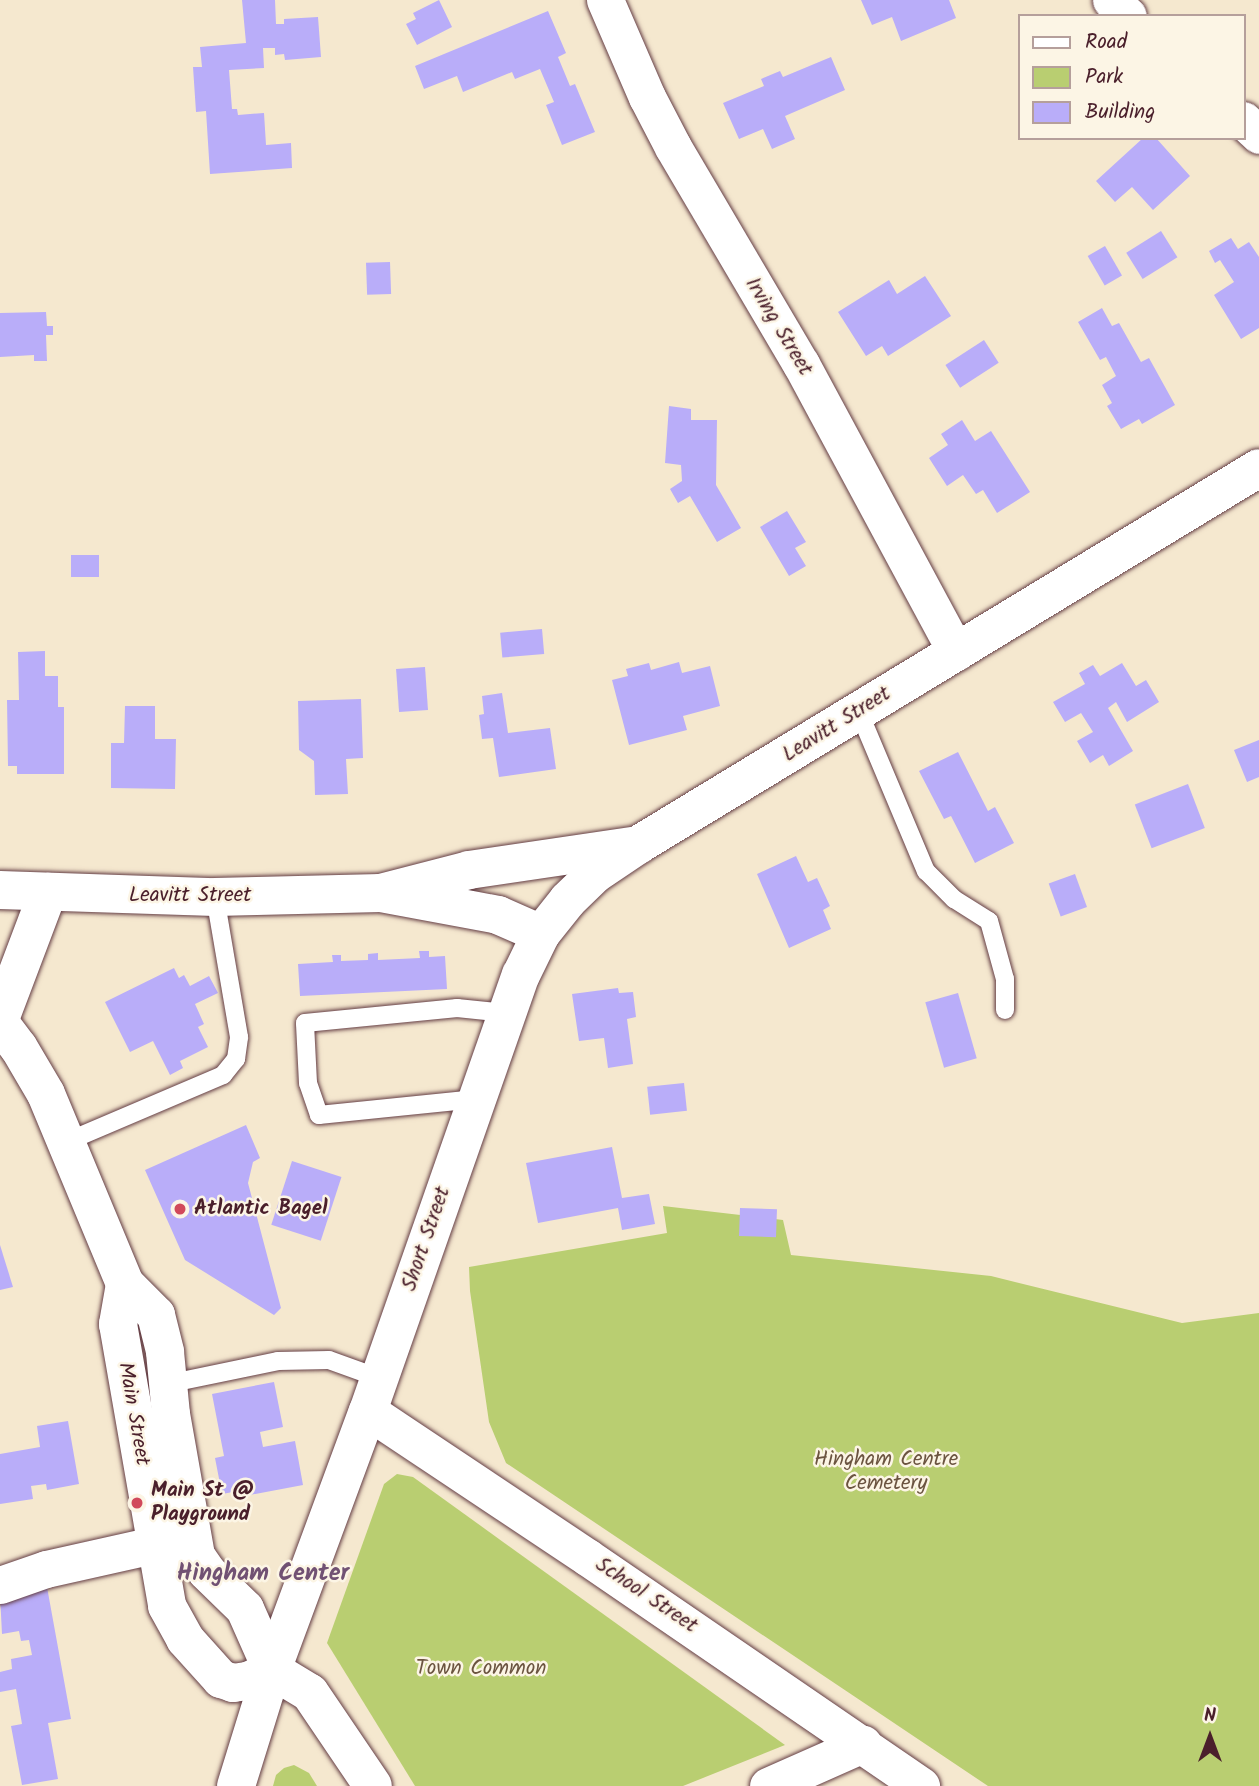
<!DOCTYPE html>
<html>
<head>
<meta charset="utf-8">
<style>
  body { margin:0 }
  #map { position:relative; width:1259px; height:1786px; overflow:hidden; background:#f5e8cf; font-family:Kalam,sans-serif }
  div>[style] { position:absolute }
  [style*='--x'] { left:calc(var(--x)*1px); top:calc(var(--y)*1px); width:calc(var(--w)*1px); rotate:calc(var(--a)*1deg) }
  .green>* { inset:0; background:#b9ce71 }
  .building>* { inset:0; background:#b9adf9; transform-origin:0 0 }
  .roads { filter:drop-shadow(0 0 2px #643d44) drop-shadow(0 0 2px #643d44) }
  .lane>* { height:18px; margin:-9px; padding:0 9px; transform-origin:9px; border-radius:9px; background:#fff }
  .street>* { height:37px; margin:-18.5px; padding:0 18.5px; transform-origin:18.5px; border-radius:18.5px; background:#fff }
  .secondary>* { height:38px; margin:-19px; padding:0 19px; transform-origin:19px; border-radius:19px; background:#fff }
  .dots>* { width:19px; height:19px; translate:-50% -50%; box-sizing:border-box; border:4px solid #fcf5e5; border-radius:50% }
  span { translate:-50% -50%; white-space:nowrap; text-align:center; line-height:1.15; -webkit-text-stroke:5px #fcf5e5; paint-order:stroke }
  .street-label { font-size:21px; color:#4a1f2b }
  .poi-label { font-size:21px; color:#4a1f2b; font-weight:700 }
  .left { translate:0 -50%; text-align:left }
  .park-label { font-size:21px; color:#6b5440 }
  .quarter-label { font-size:24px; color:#715173; font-weight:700 }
  .legend { position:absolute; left:1018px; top:14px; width:228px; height:126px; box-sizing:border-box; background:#fcf5e5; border:2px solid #b59f9b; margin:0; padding:9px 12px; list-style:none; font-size:21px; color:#4a1f2b }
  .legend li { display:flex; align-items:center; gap:14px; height:35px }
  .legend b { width:35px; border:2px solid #b59f9b }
  .north { position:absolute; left:1175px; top:1702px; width:70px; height:70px; -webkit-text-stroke:5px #fcf5e5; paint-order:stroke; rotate:0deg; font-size:19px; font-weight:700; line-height:28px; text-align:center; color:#4a1f2b }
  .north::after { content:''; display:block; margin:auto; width:24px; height:32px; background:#4a1f2b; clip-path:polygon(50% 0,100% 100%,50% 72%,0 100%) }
</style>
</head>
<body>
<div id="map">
  <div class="green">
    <div style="clip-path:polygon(663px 1206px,783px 1220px,791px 1255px,991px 1276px,1182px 1323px,1259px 1313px,1259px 1786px,988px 1786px,506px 1463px,489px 1422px,470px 1291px,469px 1267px,667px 1233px)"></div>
    <div style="clip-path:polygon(397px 1474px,413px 1477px,785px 1745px,683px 1786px,415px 1786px,327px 1643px,384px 1484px)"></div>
    <div style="clip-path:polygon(294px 1765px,309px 1773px,317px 1786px,273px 1786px,276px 1775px,284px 1768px)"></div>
  </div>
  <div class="building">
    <div style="clip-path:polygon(242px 0,275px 0,276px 24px,284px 24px,284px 19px,318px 17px,321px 57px,285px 60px,284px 54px,275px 55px,275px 48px,263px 48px,264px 68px,229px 70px,232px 109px,237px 109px,238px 115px,264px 113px,266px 145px,291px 143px,292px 168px,210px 174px,206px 111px,196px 112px,193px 67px,202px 67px,200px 47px,246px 43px)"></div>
    <div style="clip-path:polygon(439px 0,452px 27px,417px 45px,406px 24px,416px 19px,413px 13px)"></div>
    <div style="clip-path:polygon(861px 0,949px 0,956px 18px,901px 41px,892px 17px,872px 25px)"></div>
    <div style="clip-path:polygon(548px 11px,566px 53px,558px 57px,570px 86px,575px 84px,595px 132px,562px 145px,546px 105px,554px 102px,540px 69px,515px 79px,512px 72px,463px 92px,457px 76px,424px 89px,415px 66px)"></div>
    <div style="clip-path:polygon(831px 57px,845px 90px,785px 116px,795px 139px,772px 149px,763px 129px,739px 139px,723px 103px,764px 86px,761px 79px,780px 71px,783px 77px)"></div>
    <div style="clip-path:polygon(1143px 138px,1156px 138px,1190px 176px,1153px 210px,1132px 187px,1115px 202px,1096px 181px)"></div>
    <div style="left:1161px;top:231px;width:31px;height:41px;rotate:58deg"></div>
    <div style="clip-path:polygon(1231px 238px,1238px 249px,1249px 242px,1259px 257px,1259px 328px,1241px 339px,1214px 295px,1234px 282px,1220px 260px,1215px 263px,1209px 251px)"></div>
    <div style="left:1105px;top:246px;width:34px;height:20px;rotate:60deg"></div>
    <div style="left:390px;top:262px;width:32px;height:24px;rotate:88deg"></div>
    <div style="clip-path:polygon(925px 276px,951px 316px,888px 356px,882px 346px,866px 356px,838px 312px,889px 280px,897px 294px)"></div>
    <div style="clip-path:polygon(1102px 308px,1112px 326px,1119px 323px,1141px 362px,1149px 358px,1175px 405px,1142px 424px,1139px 419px,1121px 429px,1107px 406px,1112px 403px,1102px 385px,1116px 376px,1106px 357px,1100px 360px,1078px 322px)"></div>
    <div style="clip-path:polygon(46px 312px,47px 326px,53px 326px,53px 335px,46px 335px,47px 361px,34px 361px,34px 355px,0 357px,0 313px)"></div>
    <div style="left:984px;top:340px;width:27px;height:46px;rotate:57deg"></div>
    <div style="clip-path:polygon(669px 406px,691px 409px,691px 420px,717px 420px,716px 485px,741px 528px,717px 542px,690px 496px,678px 503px,670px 489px,682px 481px,681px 465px,665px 463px)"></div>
    <div style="clip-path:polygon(962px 420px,975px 441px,991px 431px,1030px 492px,997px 513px,983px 490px,976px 494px,963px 475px,947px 486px,929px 458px,948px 445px,941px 434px)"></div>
    <div style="clip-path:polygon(787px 511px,806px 542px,795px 548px,806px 566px,789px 576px,760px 527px)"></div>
    <div style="left:99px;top:555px;width:22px;height:28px;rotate:90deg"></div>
    <div style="left:542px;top:629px;width:25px;height:42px;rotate:85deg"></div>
    <div style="clip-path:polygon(45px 651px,45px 676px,58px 676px,58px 707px,64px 707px,64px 774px,17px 774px,17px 766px,8px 766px,7px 700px,19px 700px,18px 652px)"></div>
    <div style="clip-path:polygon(679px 662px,682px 673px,710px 666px,720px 706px,683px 716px,687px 730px,629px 745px,612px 680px,628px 676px,626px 669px,649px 663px,651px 670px)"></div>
    <div style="clip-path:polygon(1122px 663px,1136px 686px,1146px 680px,1159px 702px,1127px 722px,1116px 702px,1108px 708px,1133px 751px,1109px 766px,1103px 755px,1090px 763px,1077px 741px,1093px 732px,1081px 713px,1065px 722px,1053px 702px,1085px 684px,1079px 673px,1093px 665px,1100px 676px)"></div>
    <div style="left:425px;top:667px;width:43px;height:29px;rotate:86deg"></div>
    <div style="clip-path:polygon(502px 693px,508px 733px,550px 728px,556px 769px,499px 777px,493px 738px,482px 739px,479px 715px,484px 714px,482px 696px)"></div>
    <div style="clip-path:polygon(361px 699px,363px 758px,346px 759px,348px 794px,315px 795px,314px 761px,299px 750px,298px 701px)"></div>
    <div style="clip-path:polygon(125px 706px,155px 706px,155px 739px,176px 739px,175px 789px,111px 788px,111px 743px,124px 743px)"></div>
    <div style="clip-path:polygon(1259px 740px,1259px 777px,1247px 782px,1234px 750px)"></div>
    <div style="clip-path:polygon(958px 752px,988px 811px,995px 807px,1014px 843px,975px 863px,951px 816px,944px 819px,919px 771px)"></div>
    <div style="left:1188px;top:784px;width:47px;height:57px;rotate:69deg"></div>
    <div style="clip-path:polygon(796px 856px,808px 882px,817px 878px,830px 906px,823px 910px,831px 929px,789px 948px,757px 874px)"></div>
    <div style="left:1075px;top:874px;width:35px;height:28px;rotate:70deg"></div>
    <div style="clip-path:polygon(419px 951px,429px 951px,429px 957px,445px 956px,447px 989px,300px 996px,298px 964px,333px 962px,332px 955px,341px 955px,341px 961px,368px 960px,368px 954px,378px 953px,378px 960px,420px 958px)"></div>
    <div style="clip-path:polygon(174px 968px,179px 978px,184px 975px,190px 986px,209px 976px,218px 993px,195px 1004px,204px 1024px,198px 1027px,208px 1047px,180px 1061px,183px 1068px,170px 1075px,153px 1041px,130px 1052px,105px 1002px)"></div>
    <div style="clip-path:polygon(618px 988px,619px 993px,633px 992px,636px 1017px,627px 1019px,633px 1064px,608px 1068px,604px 1038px,579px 1041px,572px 994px)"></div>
    <div style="left:958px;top:993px;width:68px;height:34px;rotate:74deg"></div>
    <div style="left:684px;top:1083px;width:28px;height:37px;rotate:84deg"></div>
    <div style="clip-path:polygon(246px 1125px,260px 1158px,253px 1162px,248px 1183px,281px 1308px,274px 1315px,185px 1260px,145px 1170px)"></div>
    <div style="clip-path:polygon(612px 1147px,622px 1198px,649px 1194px,655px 1224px,622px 1230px,618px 1208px,538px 1223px,526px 1163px)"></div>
    <div style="left:292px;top:1161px;width:52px;height:67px;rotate:18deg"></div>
    <div style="left:740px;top:1208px;width:37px;height:28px;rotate:2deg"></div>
    <div style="clip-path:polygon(0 1245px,13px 1287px,0 1290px)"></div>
    <div style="clip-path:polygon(274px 1382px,283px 1427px,260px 1432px,263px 1447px,295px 1441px,303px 1485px,234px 1498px,233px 1492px,222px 1494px,215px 1458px,224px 1456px,212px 1394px)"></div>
    <div style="clip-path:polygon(68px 1421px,79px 1484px,47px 1490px,46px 1484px,31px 1486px,33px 1499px,0 1504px,0 1454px,40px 1447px,37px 1426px)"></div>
    <div style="clip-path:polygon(47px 1587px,71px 1719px,48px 1723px,58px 1779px,22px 1785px,11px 1726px,22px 1724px,16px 1689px,0 1692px,0 1672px,12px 1669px,11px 1659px,32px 1655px,29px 1640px,21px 1641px,19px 1631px,2px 1634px,0 1595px)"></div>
  </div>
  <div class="roads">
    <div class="lane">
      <div style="--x:859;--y:712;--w:173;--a:67.2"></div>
      <div style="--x:926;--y:871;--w:40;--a:45"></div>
      <div style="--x:954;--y:899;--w:41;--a:32.2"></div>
      <div style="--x:989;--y:921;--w:60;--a:74.6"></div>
      <div style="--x:1005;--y:979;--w:31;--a:90"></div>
      <div style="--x:476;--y:1099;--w:158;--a:174.2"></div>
      <div style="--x:319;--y:1115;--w:34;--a:-109"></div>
      <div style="--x:308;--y:1083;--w:60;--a:-92.9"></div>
      <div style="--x:305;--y:1023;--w:153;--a:-5.6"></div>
      <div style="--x:457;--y:1008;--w:49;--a:5.8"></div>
      <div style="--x:66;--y:1142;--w:171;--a:-23.1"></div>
      <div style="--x:223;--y:1075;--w:21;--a:-51"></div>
      <div style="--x:236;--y:1059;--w:22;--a:-82"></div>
      <div style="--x:239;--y:1037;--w:142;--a:-99.7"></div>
      <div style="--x:167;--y:1384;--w:113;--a:-11.7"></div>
      <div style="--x:278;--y:1361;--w:51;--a:-1.1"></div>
      <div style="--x:329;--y:1360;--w:53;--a:19.8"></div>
    </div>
    <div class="street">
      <div style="--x:605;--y:0;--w:106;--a:66.6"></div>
      <div style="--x:647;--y:97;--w:56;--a:62.5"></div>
      <div style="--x:673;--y:147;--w:252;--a:59.5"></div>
      <div style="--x:801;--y:364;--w:327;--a:61.7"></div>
      <div style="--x:1111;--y:0;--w:23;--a:43"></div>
      <div style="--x:1243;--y:120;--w:22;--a:43"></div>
      <div style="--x:368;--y:1411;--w:263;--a:33.7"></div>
      <div style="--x:587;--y:1557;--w:405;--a:34.4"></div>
      <div style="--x:0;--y:1585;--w:49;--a:-19.2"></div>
      <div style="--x:46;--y:1569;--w:142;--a:-12.6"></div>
      <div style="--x:768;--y:1786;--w:104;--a:-23.9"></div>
    </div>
    <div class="secondary">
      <div style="--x:0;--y:890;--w:215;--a:1.9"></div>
      <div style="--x:215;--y:897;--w:166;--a:-1.4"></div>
      <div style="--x:381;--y:893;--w:119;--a:10.6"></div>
      <div style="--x:498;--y:915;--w:47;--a:23.8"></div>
      <div style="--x:381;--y:893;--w:91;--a:-14.6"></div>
      <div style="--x:469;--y:870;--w:171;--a:-8.4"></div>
      <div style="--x:638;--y:845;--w:726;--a:-31.26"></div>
      <div style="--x:0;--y:1019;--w:136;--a:-69.3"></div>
      <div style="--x:0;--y:1023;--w:31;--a:53"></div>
      <div style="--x:19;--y:1048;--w:53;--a:59.6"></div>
      <div style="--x:46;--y:1094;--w:206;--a:67.4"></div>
      <div style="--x:125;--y:1284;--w:44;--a:45"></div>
      <div style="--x:156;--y:1315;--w:38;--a:76"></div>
      <div style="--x:165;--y:1352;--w:62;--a:84.5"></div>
      <div style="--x:171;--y:1414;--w:144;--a:80"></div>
      <div style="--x:196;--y:1556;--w:19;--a:55"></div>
      <div style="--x:207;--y:1572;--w:53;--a:44.2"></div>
      <div style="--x:245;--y:1609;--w:67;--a:66.1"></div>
      <div style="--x:125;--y:1284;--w:41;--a:99.9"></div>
      <div style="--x:118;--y:1324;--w:286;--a:80.1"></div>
      <div style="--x:167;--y:1606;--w:38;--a:61"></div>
      <div style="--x:185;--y:1639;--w:54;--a:48"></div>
      <div style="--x:221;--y:1679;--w:13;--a:18"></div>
      <div style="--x:233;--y:1683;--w:15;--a:-8"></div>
      <div style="--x:248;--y:1681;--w:26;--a:-25"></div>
      <div style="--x:272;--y:1670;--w:44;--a:31.2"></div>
      <div style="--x:310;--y:1693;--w:112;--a:55.9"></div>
      <div style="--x:236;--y:1786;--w:121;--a:-72.8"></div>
      <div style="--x:272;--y:1670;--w:276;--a:-69.7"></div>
      <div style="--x:368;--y:1411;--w:462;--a:-70.7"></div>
      <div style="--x:521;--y:975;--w:46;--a:-64"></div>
      <div style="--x:541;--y:934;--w:43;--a:-51.5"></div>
      <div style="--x:568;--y:900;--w:37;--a:-44"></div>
      <div style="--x:595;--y:874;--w:52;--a:-34"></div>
    </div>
  </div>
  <div class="dots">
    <div style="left:180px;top:1209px;background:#d1495b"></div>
    <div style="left:137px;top:1503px;background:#d1495b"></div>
  </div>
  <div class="street-label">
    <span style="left:778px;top:327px;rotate:59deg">Irving Street</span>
    <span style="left:837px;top:725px;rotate:-32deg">Leavitt Street</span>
    <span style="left:190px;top:896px">Leavitt Street</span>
    <span style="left:427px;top:1239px;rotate:-71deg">Short Street</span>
    <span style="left:133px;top:1414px;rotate:80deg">Main Street</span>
    <span style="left:646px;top:1596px;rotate:34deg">School Street</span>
  </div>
  <div class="poi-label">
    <span class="left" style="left:194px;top:1209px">Atlantic Bagel</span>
    <span class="left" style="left:151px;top:1503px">Main St @<br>Playground</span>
  </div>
  <div class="park-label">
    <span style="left:886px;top:1472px">Hingham Centre<br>Cemetery</span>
    <span style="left:481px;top:1669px">Town Common</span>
  </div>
  <div class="quarter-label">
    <span style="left:263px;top:1574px">Hingham Center</span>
  </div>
  <ul class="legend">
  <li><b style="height:9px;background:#fff"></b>Road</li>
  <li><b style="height:19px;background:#b9ce71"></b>Park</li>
  <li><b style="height:19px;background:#b9adf9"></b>Building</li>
  </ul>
  <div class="north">N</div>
</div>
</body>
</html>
